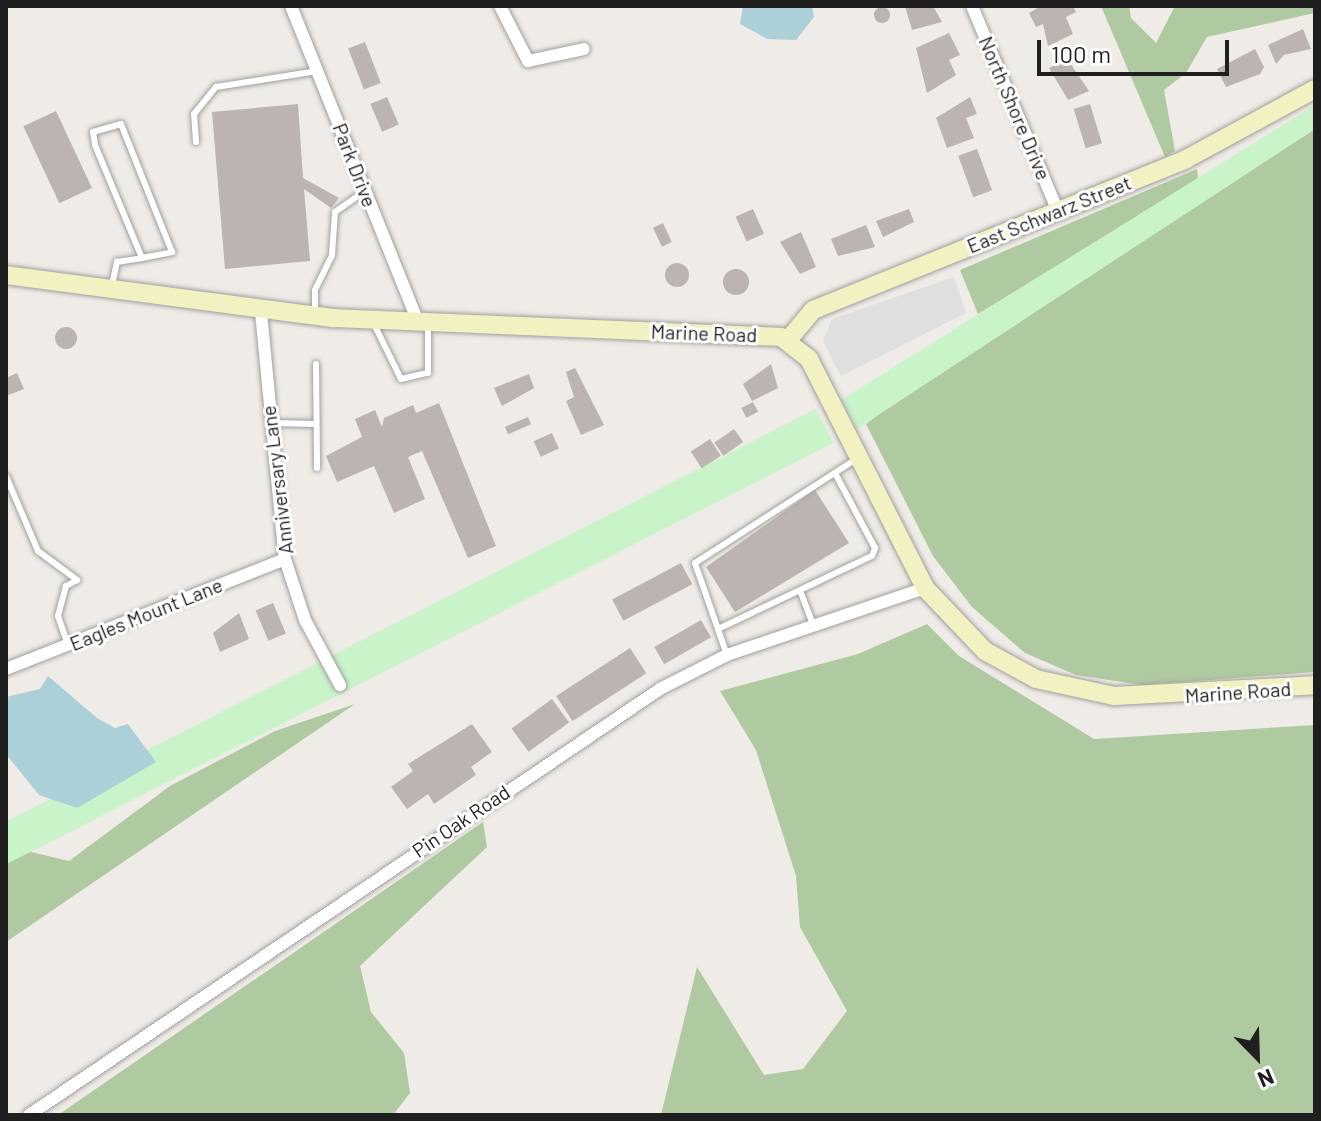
<!DOCTYPE html>
<html>
<head>
<meta charset="utf-8">
<style>
  body { margin:0 }
  #map { position:relative; width:1321px; height:1121px; overflow:hidden; background:#efebe6; font-family:Barlow,sans-serif }
  div>[style] { position:absolute }
  [style*='--x'] { left:calc(var(--x)*1px); top:calc(var(--y)*1px); width:calc(var(--w)*1px); rotate:calc(var(--a)*1deg) }
  .forest>* { inset:0; background:#afc9a0 }
  .park>* { inset:0; background:#c9f3c9; transform-origin:0 0 }
  .parking>* { inset:0; background:#dfdfdf }
  .water>* { inset:0; background:#acd0d7 }
  .building>* { inset:0; background:#bbb4b0; transform-origin:0 0 }
  .round { border-radius:50% }
  .roads { filter:drop-shadow(0 0 2px #a0a0a0) drop-shadow(0 0 2px #a0a0a0) }
  .lane>* { height:6px; margin:-3px; padding:0 3px; transform-origin:3px; border-radius:3px; background:#fff }
  .street>* { height:12px; margin:-6px; padding:0 6px; transform-origin:6px; border-radius:6px; background:#fff }
  .secondary>* { height:18px; margin:-9px; padding:0 9px; transform-origin:9px; border-radius:9px; background:#f2f1c1 }
  span { translate:-50% -50%; white-space:nowrap; text-align:center; line-height:1.15; -webkit-text-stroke:6px #fff; paint-order:stroke }
  .street-label { font-size:20px; color:#1f1f1f }
  .frame { position:absolute; inset:0; border:8px solid #1f1f1f; pointer-events:none }
  .north { position:absolute; left:1217px; top:1017px; width:80px; height:80px; -webkit-text-stroke:6px #fff; paint-order:stroke; rotate:157deg; font-size:22px; font-weight:700; line-height:32px; text-align:center; color:#1f1f1f }
  .north::after { content:''; display:block; margin:auto; width:28px; height:36px; background:#1f1f1f; clip-path:polygon(50% 0,100% 100%,50% 72%,0 100%) }
  .scale { position:absolute; left:1037px; top:40px; width:192px; height:36px; box-sizing:border-box; border:4px solid #1f1f1f; border-top:0; padding-left:10px; font-size:24px; line-height:28px; white-space:nowrap; color:#1f1f1f; -webkit-text-stroke:6px #fff; paint-order:stroke }
</style>
</head>
<body>
<div id="map">
  <div class="forest">
    <div style="clip-path:polygon(1101px 6px,1129px 6px,1131px 18px,1156px 43px,1175px 6px,1315px 6px,1315px 13px,1207px 37px,1186px 73px,1164px 90px,1175px 151px,1165px 157px)"></div>
    <div style="clip-path:polygon(1315px 129px,1315px 672px,1142px 685px,1076px 675px,1025px 653px,972px 607px,933px 556px,866px 424px,935px 372px)"></div>
    <div style="clip-path:polygon(1197px 169px,1198px 179px,978px 314px,960px 270px)"></div>
    <div style="clip-path:polygon(927px 624px,959px 656px,1094px 739px,1315px 725px,1315px 1115px,661px 1115px,697px 967px,764px 1075px,803px 1069px,847px 1011px,800px 927px,796px 876px,756px 750px,720px 691px,858px 654px)"></div>
    <div style="clip-path:polygon(355px 704px,6px 942px,6px 853px,18px 849px,69px 861px,170px 786px,275px 731px)"></div>
    <div style="clip-path:polygon(483px 822px,487px 847px,360px 966px,371px 1012px,404px 1053px,410px 1093px,393px 1115px,58px 1115px)"></div>
  </div>
  <div class="park">
    <div style="clip-path:polygon(1315px 105px,1315px 129px,857px 429px,841px 400px)"></div>
    <div style="left:816px;top:409px;width:38px;height:961px;rotate:63deg"></div>
  </div>
  <div class="parking">
    <div style="clip-path:polygon(954px 277px,966px 313px,841px 376px,823px 341px,832px 319px)"></div>
  </div>
  <div class="water">
    <div style="clip-path:polygon(743px 6px,812px 6px,814px 17px,796px 40px,767px 39px,740px 24px)"></div>
    <div style="clip-path:polygon(48px 676px,97px 718px,115px 728px,128px 724px,156px 762px,77px 808px,39px 795px,6px 754px,6px 697px,40px 689px)"></div>
  </div>
  <div class="building">
    <div style="clip-path:polygon(905px 6px,933px 6px,942px 22px,912px 30px)"></div>
    <div style="clip-path:polygon(1041px 6px,1073px 6px,1076px 12px,1066px 17px,1073px 34px,1048px 46px,1043px 24px,1036px 27px,1029px 13px)"></div>
    <div class="round" style="left:874px;top:7px;width:16px;height:16px"></div>
    <div style="clip-path:polygon(1303px 29px,1311px 49px,1284px 55px,1276px 64px,1268px 45px)"></div>
    <div style="clip-path:polygon(949px 33px,960px 55px,949px 60px,956px 75px,927px 93px,916px 48px)"></div>
    <div style="left:365px;top:42px;width:44px;height:18px;rotate:69deg"></div>
    <div style="clip-path:polygon(1255px 49px,1264px 67px,1260px 74px,1226px 87px,1217px 69px)"></div>
    <div style="clip-path:polygon(1068px 60px,1089px 91px,1068px 100px,1049px 68px)"></div>
    <div style="left:387px;top:97px;width:30px;height:18px;rotate:67deg"></div>
    <div style="clip-path:polygon(970px 97px,977px 114px,966px 118px,974px 138px,947px 148px,936px 118px)"></div>
    <div style="clip-path:polygon(298px 104px,303px 178px,339px 198px,331px 208px,304px 189px,310px 261px,225px 269px,212px 112px)"></div>
    <div style="left:1090px;top:104px;width:41px;height:17px;rotate:73deg"></div>
    <div style="left:56px;top:111px;width:85px;height:36px;rotate:65deg"></div>
    <div style="left:977px;top:149px;width:44px;height:20px;rotate:70deg"></div>
    <div style="left:753px;top:209px;width:27px;height:19px;rotate:66deg"></div>
    <div style="clip-path:polygon(909px 209px,914px 222px,883px 237px,876px 221px)"></div>
    <div style="left:663px;top:223px;width:21px;height:11px;rotate:65deg"></div>
    <div style="clip-path:polygon(866px 225px,875px 247px,838px 256px,831px 239px)"></div>
    <div style="clip-path:polygon(801px 232px,816px 267px,800px 274px,780px 242px)"></div>
    <div class="round" style="left:665px;top:263px;width:24px;height:24px"></div>
    <div class="round" style="left:723px;top:269px;width:26px;height:26px"></div>
    <div class="round" style="left:55px;top:327px;width:22px;height:22px"></div>
    <div style="clip-path:polygon(771px 364px,778px 388px,752px 401px,743px 384px)"></div>
    <div style="clip-path:polygon(575px 368px,604px 425px,581px 435px,566px 401px,574px 397px,566px 372px)"></div>
    <div style="clip-path:polygon(17px 373px,24px 389px,6px 396px,6px 378px)"></div>
    <div style="clip-path:polygon(529px 374px,534px 388px,502px 406px,494px 388px)"></div>
    <div style="left:753px;top:402px;width:11px;height:13px;rotate:63deg"></div>
    <div style="clip-path:polygon(439px 403px,496px 546px,468px 558px,422px 451px,408px 457px,425px 499px,394px 513px,374px 466px,337px 482px,326px 456px,362px 437px,355px 419px,375px 410px,382px 427px,384px 418px,413px 405px,416px 413px)"></div>
    <div style="left:528px;top:417px;width:8px;height:25px;rotate:67deg"></div>
    <div style="left:734px;top:429px;width:16px;height:24px;rotate:55deg"></div>
    <div style="left:552px;top:433px;width:17px;height:20px;rotate:66deg"></div>
    <div style="left:710px;top:439px;width:20px;height:23px;rotate:57deg"></div>
    <div style="clip-path:polygon(815px 490px,849px 543px,735px 612px,706px 567px)"></div>
    <div style="left:681px;top:563px;width:24px;height:78px;rotate:62deg"></div>
    <div style="left:273px;top:603px;width:33px;height:19px;rotate:67deg"></div>
    <div style="clip-path:polygon(239px 613px,249px 639px,220px 652px,213px 633px)"></div>
    <div style="left:701px;top:620px;width:20px;height:54px;rotate:60deg"></div>
    <div style="left:630px;top:648px;width:30px;height:88px;rotate:57deg"></div>
    <div style="left:552px;top:699px;width:29px;height:50px;rotate:54deg"></div>
    <div style="clip-path:polygon(472px 724px,492px 752px,471px 767px,476px 775px,434px 804px,428px 794px,407px 809px,391px 787px,413px 771px,408px 764px)"></div>
  </div>
  <div class="roads">
    <div class="lane">
      <div style="--x:196;--y:142;--w:28;--a:-94"></div>
      <div style="--x:194;--y:114;--w:35;--a:-51"></div>
      <div style="--x:216;--y:87;--w:103;--a:-8.9"></div>
      <div style="--x:112;--y:285;--w:24;--a:-78"></div>
      <div style="--x:117;--y:262;--w:25;--a:-9"></div>
      <div style="--x:142;--y:258;--w:31;--a:-11"></div>
      <div style="--x:172;--y:252;--w:138;--a:-111.7"></div>
      <div style="--x:121;--y:124;--w:29;--a:164"></div>
      <div style="--x:93;--y:132;--w:13;--a:81"></div>
      <div style="--x:95;--y:145;--w:122;--a:67.4"></div>
      <div style="--x:315;--y:313;--w:23;--a:-90"></div>
      <div style="--x:315;--y:290;--w:39;--a:-64"></div>
      <div style="--x:332;--y:255;--w:43;--a:-86"></div>
      <div style="--x:335;--y:212;--w:37;--a:-35"></div>
      <div style="--x:374;--y:324;--w:61;--a:63.9"></div>
      <div style="--x:401;--y:379;--w:28;--a:-13"></div>
      <div style="--x:428;--y:373;--w:48;--a:-90"></div>
      <div style="--x:316;--y:364;--w:104;--a:89.4"></div>
      <div style="--x:273;--y:423;--w:43;--a:1.3"></div>
      <div style="--x:6;--y:476;--w:82;--a:66.9"></div>
      <div style="--x:38;--y:551;--w:49;--a:36.6"></div>
      <div style="--x:77;--y:580;--w:13;--a:151"></div>
      <div style="--x:66;--y:586;--w:31;--a:105"></div>
      <div style="--x:58;--y:616;--w:31;--a:71"></div>
      <div style="--x:801;--y:593;--w:33;--a:69"></div>
      <div style="--x:718;--y:629;--w:170;--a:-25.4"></div>
      <div style="--x:872;--y:556;--w:9;--a:-69"></div>
      <div style="--x:875;--y:548;--w:85;--a:-118.1"></div>
      <div style="--x:727;--y:655;--w:97;--a:-109.2"></div>
      <div style="--x:695;--y:563;--w:190;--a:-32.8"></div>
    </div>
    <div class="street">
      <div style="--x:291;--y:6;--w:343;--a:68.1"></div>
      <div style="--x:500;--y:6;--w:62;--a:63"></div>
      <div style="--x:528;--y:61;--w:57;--a:-12.1"></div>
      <div style="--x:972;--y:6;--w:220;--a:67.3"></div>
      <div style="--x:261;--y:312;--w:248;--a:84.5"></div>
      <div style="--x:285;--y:559;--w:64;--a:71.8"></div>
      <div style="--x:305;--y:620;--w:74;--a:61.7"></div>
      <div style="--x:6;--y:669;--w:300;--a:-21.5"></div>
      <div style="--x:29;--y:1115;--w:761;--a:-34.02"></div>
      <div style="--x:660;--y:689;--w:75;--a:-26.9"></div>
      <div style="--x:727;--y:655;--w:209;--a:-18.7"></div>
    </div>
    <div class="secondary">
      <div style="--x:6;--y:275;--w:330;--a:7.5"></div>
      <div style="--x:333;--y:318;--w:448;--a:2.4"></div>
      <div style="--x:781;--y:337;--w:36;--a:38"></div>
      <div style="--x:809;--y:359;--w:257;--a:63.1"></div>
      <div style="--x:925;--y:588;--w:87;--a:46.4"></div>
      <div style="--x:985;--y:651;--w:58;--a:28.8"></div>
      <div style="--x:1036;--y:679;--w:80;--a:12.3"></div>
      <div style="--x:1114;--y:696;--w:201;--a:-3.1"></div>
      <div style="--x:788;--y:340;--w:39;--a:-50"></div>
      <div style="--x:813;--y:310;--w:402;--a:-22"></div>
      <div style="--x:1186;--y:159;--w:147;--a:-28.5"></div>
    </div>
  </div>
  <div class="street-label">
    <span style="left:1015px;top:108px;rotate:67deg">North Shore Drive</span>
    <span style="left:355px;top:165px;rotate:69deg">Park Drive</span>
    <span style="left:1049px;top:214px;rotate:-22deg">East Schwarz Street</span>
    <span style="left:704px;top:333px;rotate:2deg">Marine Road</span>
    <span style="left:277px;top:480px;rotate:-97deg">Anniversary Lane</span>
    <span style="left:146px;top:614px;rotate:-22deg">Eagles Mount Lane</span>
    <span style="left:1238px;top:692px;rotate:-4deg">Marine Road</span>
    <span style="left:461px;top:821px;rotate:-34deg">Pin Oak Road</span>
  </div>
  <div class="frame"></div>
  <div class="north">N</div>
  <div class="scale">100 m</div>
</div>
</body>
</html>
